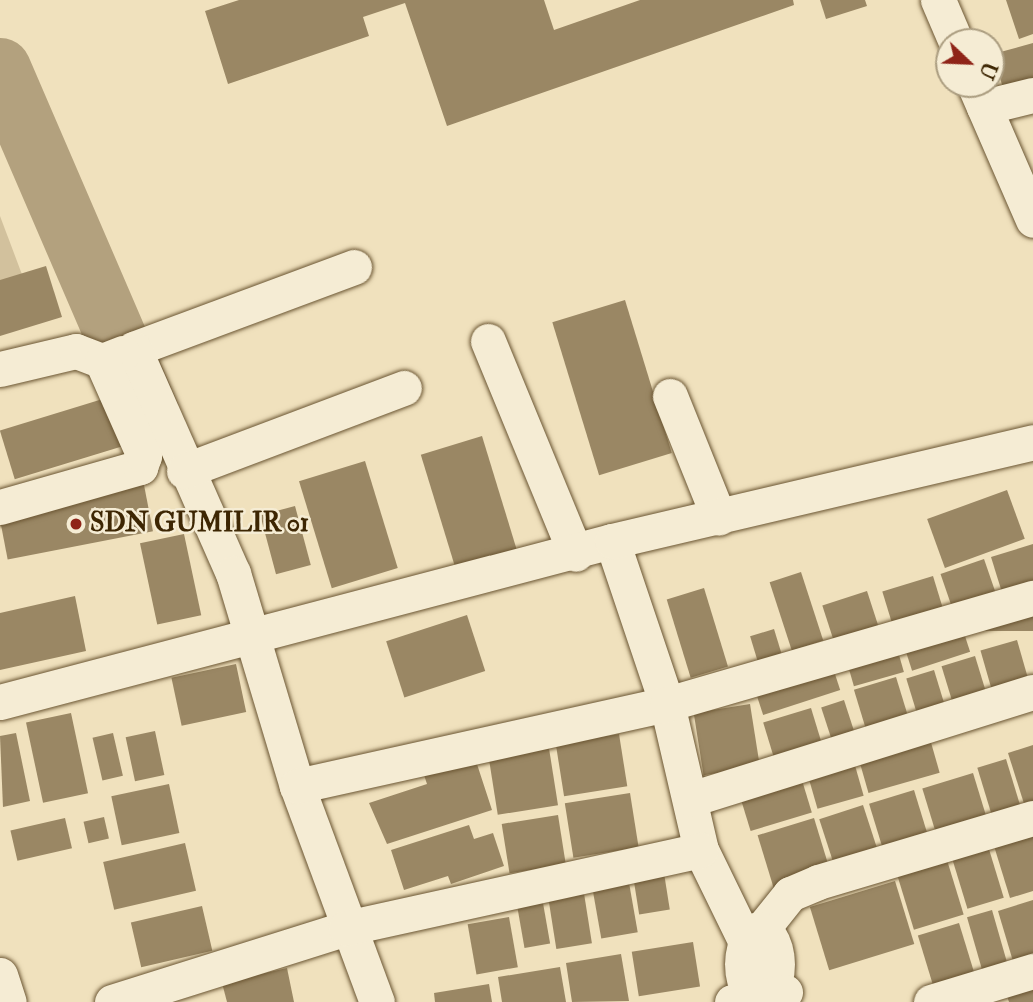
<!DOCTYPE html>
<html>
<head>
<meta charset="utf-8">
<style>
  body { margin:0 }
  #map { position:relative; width:1033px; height:1002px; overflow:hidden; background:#f0e1bd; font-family:"IM FELL Double Pica",serif }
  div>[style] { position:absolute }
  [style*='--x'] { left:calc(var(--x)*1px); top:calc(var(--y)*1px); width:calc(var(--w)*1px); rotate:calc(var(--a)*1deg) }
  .green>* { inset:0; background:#d2c19d }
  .river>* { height:61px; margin:-30.5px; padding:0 30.5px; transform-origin:30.5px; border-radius:30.5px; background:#b3a17e }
  .building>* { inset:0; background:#9a8764; transform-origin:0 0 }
  .roads { filter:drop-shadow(0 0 2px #6a5532) drop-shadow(0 0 2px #6a5532) }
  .minor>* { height:35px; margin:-17.5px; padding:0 17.5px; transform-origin:17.5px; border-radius:17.5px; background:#f5ecd4 }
  .minor>.ring { margin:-17.5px; padding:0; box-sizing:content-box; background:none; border:35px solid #f5ecd4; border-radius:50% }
  .dots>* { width:19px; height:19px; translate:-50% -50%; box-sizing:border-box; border:4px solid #f5ecd4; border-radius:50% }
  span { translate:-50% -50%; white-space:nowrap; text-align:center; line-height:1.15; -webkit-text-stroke:5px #f5ecd4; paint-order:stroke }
  .poi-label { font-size:26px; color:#3d2603; font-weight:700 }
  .left { translate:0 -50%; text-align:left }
  .north { position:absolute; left:935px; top:28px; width:70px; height:70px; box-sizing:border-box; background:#f5ecd4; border:2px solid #ab9d80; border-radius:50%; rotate:113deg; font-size:19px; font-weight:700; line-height:28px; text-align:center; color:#3d2603 }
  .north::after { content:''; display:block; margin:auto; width:24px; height:32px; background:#8f2418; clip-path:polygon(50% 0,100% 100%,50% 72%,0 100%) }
</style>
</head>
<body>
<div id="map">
  <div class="green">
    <div style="clip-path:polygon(0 216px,26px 285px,0 290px)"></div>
  </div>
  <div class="river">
    <div style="--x:0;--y:68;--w:377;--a:66.7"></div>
  </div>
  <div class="building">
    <div style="clip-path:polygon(239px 0,544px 0,554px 30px,640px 0,793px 0,794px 5px,447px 126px,405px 3px,363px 17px,369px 36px,228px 84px,205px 11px)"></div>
    <div style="clip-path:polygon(820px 0,865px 0,867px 6px,826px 19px)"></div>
    <div style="clip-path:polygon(1006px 0,1033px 0,1033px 34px,1019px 39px)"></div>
    <div style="clip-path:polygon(1033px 43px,1033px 80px,1003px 88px,993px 54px)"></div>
    <div style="clip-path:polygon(46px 266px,62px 317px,0 336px,0 280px)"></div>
    <div style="left:625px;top:300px;width:160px;height:76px;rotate:73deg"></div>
    <div style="left:106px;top:398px;width:51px;height:111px;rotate:73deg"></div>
    <div style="left:482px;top:436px;width:122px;height:64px;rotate:73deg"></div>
    <div style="left:365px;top:461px;width:112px;height:69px;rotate:73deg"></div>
    <div style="left:144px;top:485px;width:47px;height:148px;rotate:79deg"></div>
    <div style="left:1007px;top:490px;width:52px;height:85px;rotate:70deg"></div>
    <div style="left:295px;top:506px;width:61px;height:36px;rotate:75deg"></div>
    <div style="left:184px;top:534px;width:83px;height:45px;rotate:78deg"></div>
    <div style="clip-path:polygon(1033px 544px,1033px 590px,1004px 599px,991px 557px)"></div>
    <div style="left:984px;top:559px;width:37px;height:46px;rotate:71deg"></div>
    <div style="left:801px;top:572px;width:72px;height:33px;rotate:72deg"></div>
    <div style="left:933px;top:576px;width:41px;height:53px;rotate:73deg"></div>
    <div style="left:704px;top:588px;width:82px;height:39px;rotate:73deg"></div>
    <div style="left:867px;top:591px;width:42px;height:47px;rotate:72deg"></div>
    <div style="clip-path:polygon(75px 596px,86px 651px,0 670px,0 613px)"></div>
    <div style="left:1033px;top:608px;width:23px;height:66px;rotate:90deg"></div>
    <div style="left:467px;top:615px;width:59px;height:85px;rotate:72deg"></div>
    <div style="left:774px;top:629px;width:27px;height:25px;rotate:73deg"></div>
    <div style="left:963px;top:630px;width:23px;height:61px;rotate:72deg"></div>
    <div style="left:1017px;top:640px;width:43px;height:38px;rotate:74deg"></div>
    <div style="left:897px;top:648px;width:25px;height:52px;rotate:74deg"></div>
    <div style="left:975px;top:656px;width:42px;height:35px;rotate:73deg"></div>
    <div style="left:236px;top:664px;width:49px;height:66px;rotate:78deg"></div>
    <div style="left:934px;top:670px;width:41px;height:29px;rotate:73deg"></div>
    <div style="left:834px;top:671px;width:20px;height:81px;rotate:72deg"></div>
    <div style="left:896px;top:677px;width:45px;height:44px;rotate:73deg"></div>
    <div style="left:844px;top:700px;width:38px;height:24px;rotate:72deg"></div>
    <div style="left:750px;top:704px;width:63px;height:57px;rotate:81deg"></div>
    <div style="left:811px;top:708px;width:42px;height:50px;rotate:73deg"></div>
    <div style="left:71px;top:713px;width:82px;height:46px;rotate:78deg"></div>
    <div style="left:155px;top:731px;width:45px;height:30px;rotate:78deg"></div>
    <div style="clip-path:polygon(16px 733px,30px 801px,3px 807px,0 736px)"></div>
    <div style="left:113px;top:733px;width:44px;height:21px;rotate:77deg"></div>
    <div style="left:619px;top:734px;width:53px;height:64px;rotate:81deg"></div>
    <div style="left:930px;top:739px;width:35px;height:74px;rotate:74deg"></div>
    <div style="left:548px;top:742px;width:64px;height:61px;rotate:81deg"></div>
    <div style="clip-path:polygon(1033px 745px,1033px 808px,1026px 810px,1008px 753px)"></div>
    <div style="clip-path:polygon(475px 758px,492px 810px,387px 844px,369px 803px,427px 784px,424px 775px)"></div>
    <div style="left:1006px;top:759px;width:53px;height:30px;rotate:73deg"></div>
    <div style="left:854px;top:762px;width:35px;height:48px;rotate:74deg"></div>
    <div style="left:973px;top:773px;width:47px;height:53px;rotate:73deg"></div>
    <div style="left:801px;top:777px;width:37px;height:64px;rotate:73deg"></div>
    <div style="left:169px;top:784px;width:50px;height:59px;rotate:78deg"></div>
    <div style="left:914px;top:790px;width:51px;height:47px;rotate:73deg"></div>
    <div style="left:630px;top:793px;width:55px;height:66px;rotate:81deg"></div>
    <div style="left:863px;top:805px;width:51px;height:46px;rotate:72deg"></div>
    <div style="left:558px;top:815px;width:50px;height:57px;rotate:81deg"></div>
    <div style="left:104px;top:817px;width:22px;height:21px;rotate:77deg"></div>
    <div style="left:65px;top:818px;width:31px;height:56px;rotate:77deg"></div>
    <div style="left:814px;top:818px;width:58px;height:59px;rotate:73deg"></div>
    <div style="clip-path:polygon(469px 825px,474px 839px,493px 833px,504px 866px,451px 884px,448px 876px,404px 890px,391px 850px)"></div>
    <div style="clip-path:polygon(1033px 834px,1033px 891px,1010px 898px,994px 846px)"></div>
    <div style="left:185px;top:843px;width:49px;height:84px;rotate:77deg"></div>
    <div style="left:988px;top:846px;width:54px;height:38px;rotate:73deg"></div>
    <div style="left:947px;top:860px;width:57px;height:52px;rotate:73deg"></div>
    <div style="left:664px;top:873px;width:37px;height:31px;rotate:81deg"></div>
    <div style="left:628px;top:877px;width:56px;height:37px;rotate:80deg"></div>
    <div style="left:895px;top:881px;width:66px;height:89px;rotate:73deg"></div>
    <div style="left:583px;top:887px;width:57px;height:36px;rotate:81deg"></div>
    <div style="clip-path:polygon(1033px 900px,1033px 962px,1015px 968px,998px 911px)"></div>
    <div style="left:543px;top:903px;width:41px;height:26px;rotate:80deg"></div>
    <div style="left:202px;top:906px;width:46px;height:73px;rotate:77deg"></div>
    <div style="left:992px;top:910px;width:64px;height:26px;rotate:74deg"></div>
    <div style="left:509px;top:917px;width:51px;height:42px;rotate:80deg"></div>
    <div style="left:959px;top:923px;width:61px;height:43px;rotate:73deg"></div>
    <div style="left:693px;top:942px;width:45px;height:62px;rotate:81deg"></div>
    <div style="clip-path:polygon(621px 954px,629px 1001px,572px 1002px,566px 963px)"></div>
    <div style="clip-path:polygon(560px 967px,566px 1002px,502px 1002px,498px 977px)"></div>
    <div style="clip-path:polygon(287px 968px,294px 1002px,227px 1002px,222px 983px)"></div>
    <div style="clip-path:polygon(489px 984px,492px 1002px,435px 1002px,434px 993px)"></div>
    <div style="clip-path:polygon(1033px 984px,1033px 1002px,1009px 1002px,1006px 993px)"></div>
  </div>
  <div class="roads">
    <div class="minor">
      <div style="--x:938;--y:0;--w:46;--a:66.8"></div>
      <div style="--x:974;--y:84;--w:148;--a:66.5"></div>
      <div style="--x:984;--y:107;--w:50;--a:-13.8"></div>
      <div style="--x:354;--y:267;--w:235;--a:159.6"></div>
      <div style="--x:134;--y:349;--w:245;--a:66.2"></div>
      <div style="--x:233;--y:573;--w:222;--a:73.3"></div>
      <div style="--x:297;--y:786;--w:230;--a:69.7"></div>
      <div style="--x:488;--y:341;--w:230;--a:67.6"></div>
      <div style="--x:0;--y:369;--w:78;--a:-13.3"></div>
      <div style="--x:76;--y:351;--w:28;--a:21"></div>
      <div style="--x:102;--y:361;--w:22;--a:-21"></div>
      <div style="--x:670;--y:396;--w:131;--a:68.1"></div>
      <div style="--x:184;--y:471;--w:235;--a:-20.7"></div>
      <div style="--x:0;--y:507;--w:146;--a:-15.9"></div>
      <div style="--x:140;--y:467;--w:12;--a:-70"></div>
      <div style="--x:144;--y:456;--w:104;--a:-113.9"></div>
      <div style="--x:612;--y:541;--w:172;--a:71.4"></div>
      <div style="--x:667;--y:704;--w:150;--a:76.9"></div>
      <div style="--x:701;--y:850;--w:98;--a:64"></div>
      <div style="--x:0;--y:702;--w:633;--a:-14.74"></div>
      <div style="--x:612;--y:541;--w:432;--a:-13.2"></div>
      <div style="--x:297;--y:786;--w:379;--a:-12.5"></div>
      <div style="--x:667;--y:704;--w:381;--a:-16.2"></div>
      <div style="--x:691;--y:799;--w:358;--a:-17.4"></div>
      <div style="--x:762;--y:929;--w:45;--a:-51.3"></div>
      <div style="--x:790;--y:894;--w:30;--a:-23"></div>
      <div style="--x:818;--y:882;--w:224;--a:-16.6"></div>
      <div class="ring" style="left:742px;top:929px;width:-3px;height:-3px"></div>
      <div style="--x:0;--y:975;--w:28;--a:72"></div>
      <div style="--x:112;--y:1002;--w:245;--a:-17.5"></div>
      <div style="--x:346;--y:928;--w:363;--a:-12.4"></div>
      <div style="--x:732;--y:1002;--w:54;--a:-10.7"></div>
      <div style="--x:931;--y:1002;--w:107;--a:-16.9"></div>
    </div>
  </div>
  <div class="dots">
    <div style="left:76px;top:524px;background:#8f2418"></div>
  </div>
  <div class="poi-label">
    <span class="left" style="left:90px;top:524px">SDN GUMILIR 01</span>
  </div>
  <div class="north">U</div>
</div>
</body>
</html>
